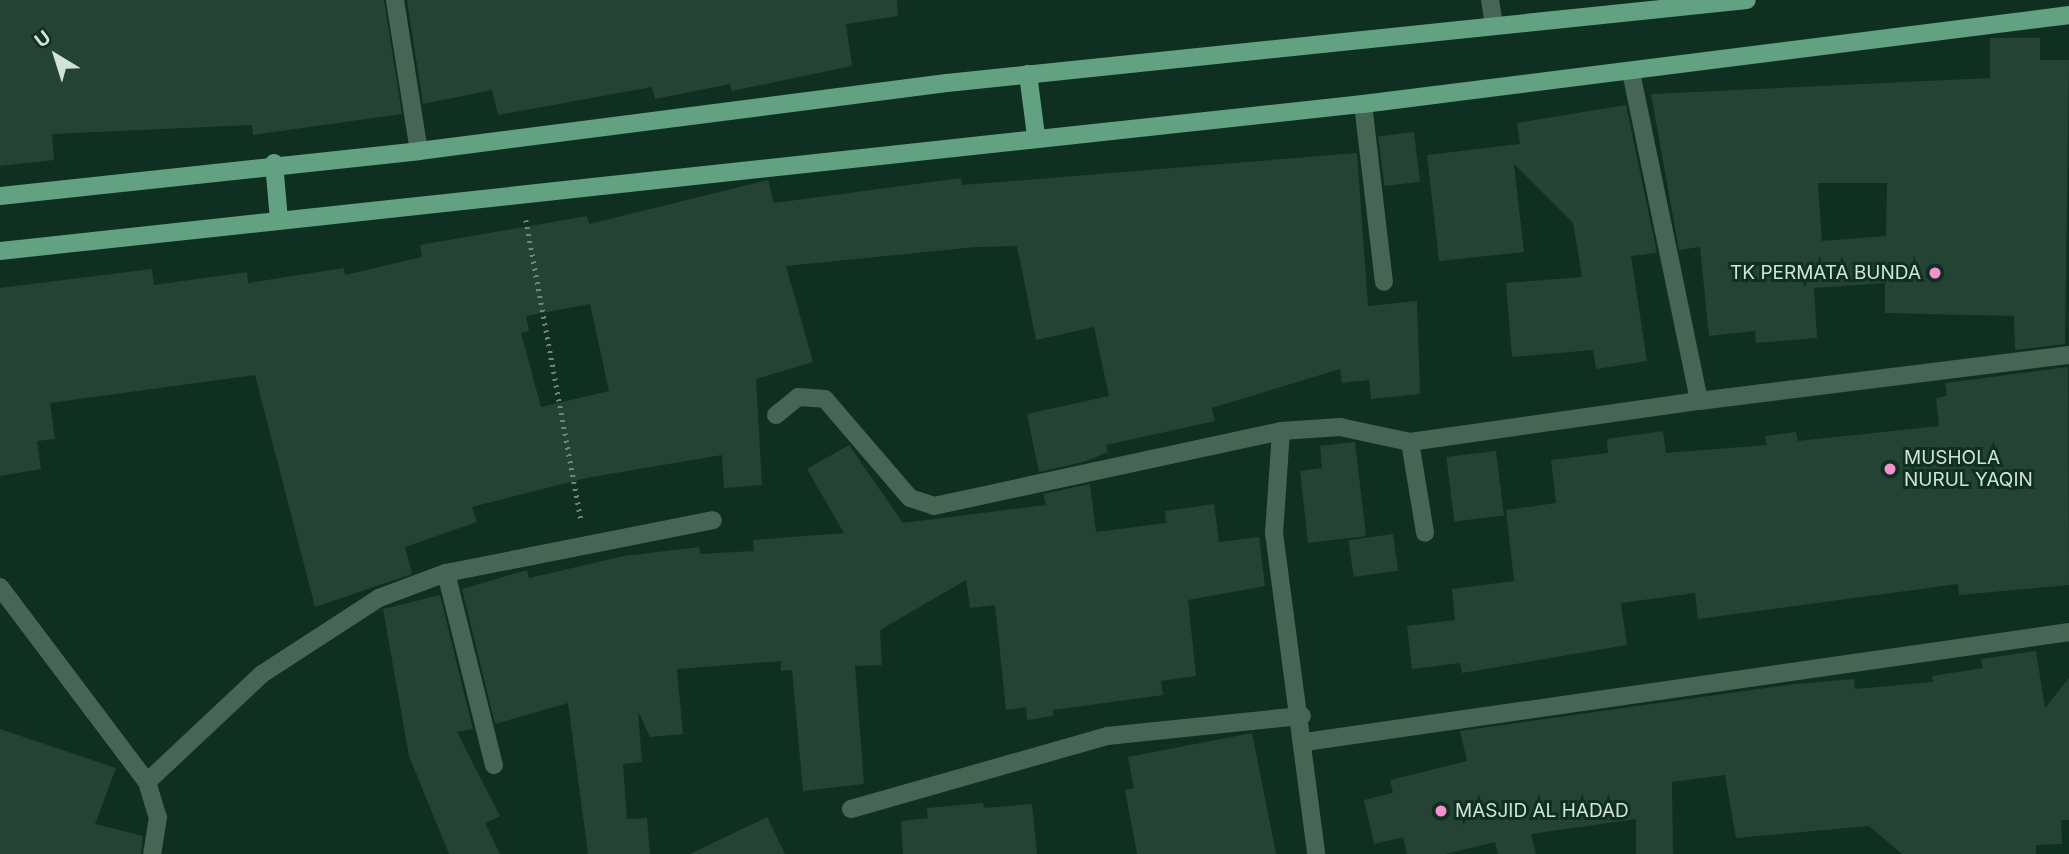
<!DOCTYPE html>
<html>
<head>
<meta charset="utf-8">
<style>
  body { margin:0 }
  #map { position:relative; width:2069px; height:854px; overflow:hidden; background:#0f2f20; font-family:Inter,sans-serif }
  div>[style] { position:absolute }
  [style*='--x'] { left:calc(var(--x)*1px); top:calc(var(--y)*1px); width:calc(var(--w)*1px); rotate:calc(var(--a)*1deg) }
  .building>* { inset:0; background:#244334; transform-origin:0 0 }
  .path>* { height:4.5px; margin-top:-2.25px; transform-origin:0; background:repeating-linear-gradient(90deg,#6e877a 0 2px,transparent 0 7px) }
  .minor>* { height:18px; margin:-9px; padding:0 9px; transform-origin:9px; border-radius:9px; background:#476555 }
  .major>* { height:18px; margin:-9px; padding:0 9px; transform-origin:9px; border-radius:9px; background:#62a181 }
  .dots>* { width:19px; height:19px; translate:-50% -50%; box-sizing:border-box; border:4px solid #0f2f20; border-radius:50% }
  span { translate:-50% -50%; white-space:nowrap; text-align:center; line-height:1.15; -webkit-text-stroke:6px #0f2f20; paint-order:stroke }
  .poi-label { font-size:19px; color:#d1e3d9 }
  .right { translate:-100% -50%; text-align:right }
  .left { translate:0 -50%; text-align:left }
  .north { position:absolute; left:21px; top:21px; width:70px; height:70px; -webkit-text-stroke:5px #0f2f20; paint-order:stroke; rotate:322deg; font-size:19px; font-weight:700; line-height:28px; text-align:center; color:#d1e3d9 }
  .north::after { content:''; display:block; margin:auto; width:24px; height:32px; background:#d1e3d9; clip-path:polygon(50% 0,100% 100%,50% 72%,0 100%) }
</style>
</head>
<body>
<div id="map">
  <div class="building">
    <div style="clip-path:polygon(0 0,384px 0,402px 114px,253px 135px,252px 125px,52px 134px,54px 160px,0 166px)"></div>
    <div style="clip-path:polygon(407px 0,897px 0,898px 16px,846px 24px,852px 66px,732px 91px,730px 84px,655px 99px,652px 87px,498px 115px,492px 90px,423px 104px)"></div>
    <div style="clip-path:polygon(evenodd,1990px 38px,2040px 38px,2040px 60px,2069px 60px,2065px 344px,2015px 350px,2014px 316px,1885px 313px,1885px 283px,1814px 288px,1817px 338px,1756px 343px,1755px 331px,1709px 336px,1700px 247px,1679px 250px,1651px 94px,1990px 78px,1990px 38px,1818px 183px,1887px 183px,1886px 236px,1822px 241px,1818px 183px)"></div>
    <div style="clip-path:polygon(1626px 105px,1657px 253px,1631px 256px,1647px 361px,1596px 369px,1593px 350px,1512px 357px,1506px 283px,1582px 277px,1573px 223px,1514px 164px,1524px 252px,1439px 261px,1427px 155px,1520px 144px,1517px 123px)"></div>
    <div style="left:1414px;top:132px;width:50px;height:36px;rotate:83deg"></div>
    <div style="clip-path:polygon(evenodd,1357px 153px,1368px 306px,1417px 301px,1420px 394px,1371px 399px,1369px 380px,1342px 383px,1340px 369px,1212px 408px,1215px 421px,1106px 445px,1108px 452px,1087px 461px,1039px 472px,1027px 414px,1109px 396px,1094px 327px,1036px 340px,1017px 246px,976px 247px,786px 266px,813px 362px,756px 379px,762px 485px,724px 488px,722px 455px,586px 478px,472px 507px,477px 522px,405px 547px,412px 574px,315px 607px,255px 375px,50px 403px,55px 439px,37px 441px,41px 469px,0 476px,0 288px,152px 269px,154px 285px,247px 272px,248px 283px,344px 268px,345px 275px,422px 257px,420px 245px,587px 216px,589px 224px,768px 180px,774px 203px,961px 178px,962px 185px,1357px 153px,590px 304px,609px 391px,541px 407px,521px 333px,529px 331px,526px 316px,590px 304px)"></div>
    <div style="clip-path:polygon(2068px 367px,2069px 585px,1959px 595px,1958px 584px,1698px 619px,1695px 593px,1621px 603px,1627px 645px,1462px 673px,1460px 663px,1412px 669px,1407px 626px,1455px 620px,1452px 589px,1514px 581px,1506px 510px,1556px 503px,1551px 460px,1608px 453px,1607px 439px,1663px 431px,1666px 453px,1767px 445px,1765px 436px,1796px 432px,1798px 441px,1939px 426px,1936px 398px,1947px 396px,1945px 383px)"></div>
    <div style="clip-path:polygon(1355px 442px,1366px 536px,1308px 543px,1300px 471px,1322px 468px,1320px 446px)"></div>
    <div style="clip-path:polygon(849px 445px,903px 523px,1046px 505px,1043px 494px,1090px 484px,1096px 532px,1166px 523px,1165px 511px,1214px 504px,1219px 542px,1259px 537px,1265px 586px,1188px 600px,1196px 676px,1161px 681px,1163px 695px,1053px 710px,1053px 716px,1027px 720px,1026px 707px,1006px 710px,995px 605px,970px 608px,966px 580px,880px 630px,882px 665px,855px 666px,864px 784px,803px 791px,792px 670px,781px 671px,781px 661px,677px 669px,683px 734px,650px 737px,638px 711px,642px 762px,623px 764px,627px 819px,647px 818px,650px 854px,588px 854px,568px 703px,495px 724px,462px 589px,527px 570px,529px 578px,624px 556px,699px 547px,700px 554px,754px 551px,753px 540px,844px 533px,807px 469px)"></div>
    <div style="left:1496px;top:451px;width:65px;height:50px;rotate:83deg"></div>
    <div style="left:1393px;top:534px;width:37px;height:45px;rotate:82deg"></div>
    <div style="clip-path:polygon(440px 595px,473px 729px,457px 732px,500px 816px,485px 823px,500px 854px,449px 854px,409px 756px,383px 609px)"></div>
    <div style="clip-path:polygon(2036px 651px,2045px 708px,2069px 678px,2069px 820px,2061px 820px,2062px 844px,2036px 845px,2036px 854px,1902px 854px,1869px 826px,1736px 838px,1725px 775px,1672px 782px,1673px 854px,1636px 854px,1636px 819px,1531px 834px,1536px 854px,1498px 854px,1495px 842px,1445px 854px,1407px 854px,1403px 837px,1374px 844px,1364px 800px,1393px 793px,1390px 780px,1467px 761px,1460px 731px,1795px 684px,1854px 679px,1855px 689px,1933px 682px,1932px 676px,1983px 668px,1981px 659px)"></div>
    <div style="clip-path:polygon(0 729px,116px 768px,95px 824px,143px 836px,141px 854px,0 854px)"></div>
    <div style="clip-path:polygon(1252px 733px,1276px 854px,1137px 854px,1125px 790px,1134px 788px,1128px 757px)"></div>
    <div style="clip-path:polygon(983px 803px,984px 808px,1032px 804px,1037px 854px,903px 854px,901px 821px,928px 818px,927px 808px)"></div>
    <div style="clip-path:polygon(767px 817px,785px 854px,690px 854px)"></div>
  </div>
  <div class="path">
    <div style="--x:526;--y:220;--w:306;--a:79.6"></div>
  </div>
  <div class="minor">
    <div style="--x:395;--y:0;--w:153;--a:81"></div>
    <div style="--x:1490;--y:0;--w:24;--a:81"></div>
    <div style="--x:1631;--y:72;--w:336;--a:78.3"></div>
    <div style="--x:1699;--y:401;--w:373;--a:-7.1"></div>
    <div style="--x:1363;--y:104;--w:179;--a:83.3"></div>
    <div style="--x:776;--y:415;--w:28;--a:-39"></div>
    <div style="--x:798;--y:397;--w:27;--a:4"></div>
    <div style="--x:825;--y:399;--w:130;--a:49.4"></div>
    <div style="--x:910;--y:498;--w:25;--a:18"></div>
    <div style="--x:934;--y:506;--w:355;--a:-12.2"></div>
    <div style="--x:1281;--y:431;--w:59;--a:-3.9"></div>
    <div style="--x:1340;--y:427;--w:72;--a:12.1"></div>
    <div style="--x:1410;--y:442;--w:292;--a:-8.1"></div>
    <div style="--x:1281;--y:431;--w:102;--a:93.9"></div>
    <div style="--x:1274;--y:533;--w:324;--a:82.5"></div>
    <div style="--x:1410;--y:442;--w:92;--a:80.6"></div>
    <div style="--x:446;--y:573;--w:198;--a:76"></div>
    <div style="--x:0;--y:587;--w:244;--a:53"></div>
    <div style="--x:147;--y:782;--w:37;--a:73"></div>
    <div style="--x:158;--y:817;--w:37;--a:99"></div>
    <div style="--x:1305;--y:742;--w:772;--a:-8.19"></div>
    <div style="--x:147;--y:782;--w:158;--a:-43.2"></div>
    <div style="--x:262;--y:674;--w:140;--a:-33"></div>
    <div style="--x:379;--y:598;--w:72;--a:-20.5"></div>
    <div style="--x:446;--y:573;--w:272;--a:-11.2"></div>
    <div style="--x:851;--y:809;--w:266;--a:-15.9"></div>
    <div style="--x:1107;--y:736;--w:196;--a:-5.9"></div>
  </div>
  <div class="major">
    <div style="--x:1028;--y:74;--w:63;--a:82.6"></div>
    <div style="--x:274;--y:163;--w:57;--a:85"></div>
    <div style="--x:0;--y:196;--w:421;--a:-6.1"></div>
    <div style="--x:419;--y:151;--w:532;--a:-7.34"></div>
    <div style="--x:947;--y:83;--w:804;--a:-5.92"></div>
    <div style="--x:0;--y:251;--w:1371;--a:-6.16"></div>
    <div style="--x:1363;--y:104;--w:712;--a:-7.18"></div>
  </div>
  <div class="dots">
    <div style="left:1935px;top:273px;background:#f590d1"></div>
    <div style="left:1890px;top:469px;background:#f590d1"></div>
    <div style="left:1441px;top:811px;background:#f590d1"></div>
  </div>
  <div class="poi-label">
    <span class="right" style="left:1921px;top:273px">TK PERMATA BUNDA</span>
    <span class="left" style="left:1904px;top:469px">MUSHOLA<br>NURUL YAQIN</span>
    <span class="left" style="left:1455px;top:811px">MASJID AL HADAD</span>
  </div>
  <div class="north">U</div>
</div>
</body>
</html>
